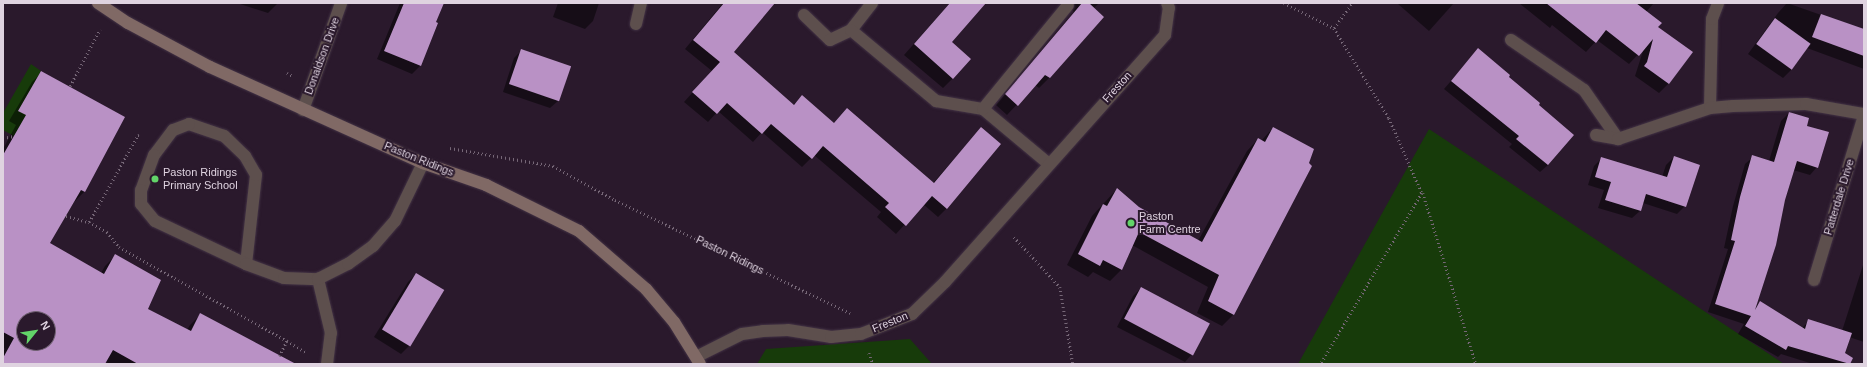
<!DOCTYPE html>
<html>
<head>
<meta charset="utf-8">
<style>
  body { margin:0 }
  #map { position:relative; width:1867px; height:367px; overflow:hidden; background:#2a192c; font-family:Arial,sans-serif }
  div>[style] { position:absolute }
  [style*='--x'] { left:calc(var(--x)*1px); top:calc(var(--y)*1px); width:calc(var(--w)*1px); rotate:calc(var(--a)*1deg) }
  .green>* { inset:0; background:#173b0a }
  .shadow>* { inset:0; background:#0007 }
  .building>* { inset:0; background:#b991c5; transform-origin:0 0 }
  .path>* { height:2.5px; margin-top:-1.25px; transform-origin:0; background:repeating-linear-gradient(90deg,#766777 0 1px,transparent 0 4px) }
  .roads { filter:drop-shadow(0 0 1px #433345) drop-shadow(0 0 1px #433345) }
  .lane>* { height:12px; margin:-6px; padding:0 6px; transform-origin:6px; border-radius:6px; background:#5d4f4d }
  .street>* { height:12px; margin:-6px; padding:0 6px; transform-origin:6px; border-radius:6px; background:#5d4f4d }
  .secondary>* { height:12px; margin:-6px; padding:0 6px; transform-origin:6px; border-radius:6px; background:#806965 }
  .dots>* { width:11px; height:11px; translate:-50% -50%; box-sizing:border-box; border:2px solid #2a192c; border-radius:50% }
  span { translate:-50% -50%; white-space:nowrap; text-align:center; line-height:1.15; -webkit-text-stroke:4px #2a192c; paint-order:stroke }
  .street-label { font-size:11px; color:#dfd3e0 }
  .poi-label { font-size:11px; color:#dfd3e0 }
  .left { translate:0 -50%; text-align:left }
  .frame { position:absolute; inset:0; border:4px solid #dfd3e0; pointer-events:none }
  .north { position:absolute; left:16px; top:311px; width:40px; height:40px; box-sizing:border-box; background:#2a192c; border:1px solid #726374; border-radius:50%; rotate:60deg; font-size:11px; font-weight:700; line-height:16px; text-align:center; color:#dfd3e0 }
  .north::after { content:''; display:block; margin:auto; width:14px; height:18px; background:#62d469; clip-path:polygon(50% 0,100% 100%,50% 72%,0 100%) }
</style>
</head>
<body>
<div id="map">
  <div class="green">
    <div style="clip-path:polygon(31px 64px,41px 71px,19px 110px,38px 122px,18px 129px,14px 136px,3px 130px,3px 113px)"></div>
    <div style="clip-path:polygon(1429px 129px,1784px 364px,1298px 364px)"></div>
    <div style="clip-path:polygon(910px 339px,932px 364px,757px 364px,766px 349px)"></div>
  </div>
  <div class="shadow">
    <div style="clip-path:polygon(237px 3px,278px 3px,268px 13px)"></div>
    <div style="clip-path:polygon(400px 3px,442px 3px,435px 23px,437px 23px,420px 66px,412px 74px,377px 59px)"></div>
    <div style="clip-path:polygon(558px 3px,599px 3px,593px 21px,585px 29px,553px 17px)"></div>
    <div style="clip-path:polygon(723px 3px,774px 3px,733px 53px,793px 105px,802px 97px,834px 124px,933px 183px,981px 128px,947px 208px,938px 217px,923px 204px,896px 234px,877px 217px,881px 212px,814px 155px,802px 167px,762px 132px,753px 142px,718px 111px,708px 122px,684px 102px,712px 71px,685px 49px)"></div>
    <div style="clip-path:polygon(950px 3px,985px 3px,951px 42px,953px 78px,943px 88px,904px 55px)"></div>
    <div style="clip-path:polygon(1065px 3px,1099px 3px,1093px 9px,1103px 17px,1049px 78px,1039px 88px,1035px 85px,1007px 115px,996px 105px,1074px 12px)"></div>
    <div style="clip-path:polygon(1399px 3px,1454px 3px,1429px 31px,1398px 4px)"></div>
    <div style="clip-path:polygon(1519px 3px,1654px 3px,1646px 12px,1657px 27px,1692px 52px,1668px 84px,1659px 93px,1635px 76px,1644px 48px,1629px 64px,1597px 40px,1586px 52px,1552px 25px,1550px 28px)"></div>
    <div style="clip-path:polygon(1787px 3px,1864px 30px,1864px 69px,1807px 48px,1792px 69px,1783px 78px,1748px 54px,1778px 13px)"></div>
    <div style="clip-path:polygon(522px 50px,558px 101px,550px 108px,503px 92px,514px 58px)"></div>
    <div style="clip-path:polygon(1478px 50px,1537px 105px,1548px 165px,1540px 172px,1509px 147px,1512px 144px,1444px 89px)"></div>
    <div style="clip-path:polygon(evenodd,42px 72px,124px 117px,84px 192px,74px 202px,49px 243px,101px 273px,105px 266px,115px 256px,147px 309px,187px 330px,190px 325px,200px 315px,282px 364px,110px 364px,106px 362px,104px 364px,3px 364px,3px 352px,5px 349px,3px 347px,3px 149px,16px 125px,9px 121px,32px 82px,42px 72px,24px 319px,48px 319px,48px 343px,24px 343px,24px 319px)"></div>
    <div style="clip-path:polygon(1789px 113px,1806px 126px,1817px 167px,1810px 175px,1793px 170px,1754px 308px,1760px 302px,1802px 328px,1809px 321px,1842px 331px,1864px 262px,1864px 342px,1849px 337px,1844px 354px,1851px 358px,1849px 364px,1813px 364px,1781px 354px,1778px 357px,1738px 334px,1744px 324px,1708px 312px,1728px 249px,1724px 248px,1733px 206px,1745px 164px,1753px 157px,1769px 161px,1781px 121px)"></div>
    <div style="clip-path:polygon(1273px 128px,1311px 167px,1233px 315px,1222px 326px,1197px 313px,1208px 287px,1132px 245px,1121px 270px,1110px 281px,1093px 272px,1088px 277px,1067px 265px,1092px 216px,1117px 189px,1138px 207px,1198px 241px,1247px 151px,1258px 139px,1261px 141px)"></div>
    <div style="clip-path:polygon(1674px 157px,1685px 206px,1677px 214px,1643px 203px,1640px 211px,1632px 218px,1598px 208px,1604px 190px,1588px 185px,1594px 166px,1602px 158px,1662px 177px,1666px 165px)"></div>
    <div style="clip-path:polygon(416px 274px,409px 346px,401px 354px,374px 337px,408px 282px)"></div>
    <div style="clip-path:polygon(1141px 288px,1192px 354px,1185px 362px,1117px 327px,1133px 296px)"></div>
  </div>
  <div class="building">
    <div style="clip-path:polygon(404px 3px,444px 3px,436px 22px,438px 23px,421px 66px,384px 51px)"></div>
    <div style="clip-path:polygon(724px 3px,775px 3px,734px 52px,794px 105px,802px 95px,834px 123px,847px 108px,934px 183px,981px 127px,1001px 144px,947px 209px,932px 196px,906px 226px,885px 207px,889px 203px,823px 146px,812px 159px,771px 124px,762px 134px,727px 103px,717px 114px,692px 92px,720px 62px,693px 40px)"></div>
    <div style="clip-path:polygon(950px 3px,986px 3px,952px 42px,971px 59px,953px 79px,914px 44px)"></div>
    <div style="clip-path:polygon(1082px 3px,1089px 3px,1104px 17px,1050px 78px,1045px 75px,1018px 106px,1005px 94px)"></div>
    <div style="clip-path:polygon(1546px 3px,1636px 3px,1662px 23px,1658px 27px,1693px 52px,1669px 84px,1644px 66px,1647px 62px,1653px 39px,1639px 56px,1606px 30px,1596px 43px)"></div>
    <div style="clip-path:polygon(1821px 14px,1864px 29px,1864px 56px,1812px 37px)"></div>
    <div style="left:1775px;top:18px;width:44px;height:32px;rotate:36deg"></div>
    <div style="clip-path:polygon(1478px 48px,1510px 75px,1509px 77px,1540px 103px,1539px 105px,1574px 135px,1548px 165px,1516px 139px,1519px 136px,1451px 81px)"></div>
    <div style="left:521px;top:49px;width:53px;height:37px;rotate:19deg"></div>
    <div style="clip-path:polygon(evenodd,41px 71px,125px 117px,85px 192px,81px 190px,50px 243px,104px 274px,115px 254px,161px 280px,148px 309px,191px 331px,200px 313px,296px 364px,138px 364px,113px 350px,105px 364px,3px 364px,3px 358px,14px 338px,3px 332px,3px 155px,26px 115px,18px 111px,41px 71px,24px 319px,48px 319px,48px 343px,24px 343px,24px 319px)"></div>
    <div style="clip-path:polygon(1789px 112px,1809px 118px,1807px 126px,1829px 132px,1818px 168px,1797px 161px,1785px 200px,1776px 245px,1755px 310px,1760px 301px,1805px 329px,1808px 319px,1852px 333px,1845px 353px,1853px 358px,1850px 364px,1788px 346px,1786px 350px,1745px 326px,1751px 316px,1715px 304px,1735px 241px,1731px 240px,1740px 197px,1752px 155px,1774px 162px)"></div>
    <div style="clip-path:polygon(1273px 127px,1314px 149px,1309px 163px,1312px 166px,1234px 315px,1208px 301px,1219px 275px,1139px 232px,1122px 270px,1103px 260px,1100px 266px,1078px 254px,1103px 204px,1107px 206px,1117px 188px,1139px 207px,1202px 242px,1258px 138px,1265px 142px)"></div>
    <div style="clip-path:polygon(1674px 156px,1700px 165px,1686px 207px,1646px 194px,1641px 211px,1605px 200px,1611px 182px,1595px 177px,1601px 157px,1667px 177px)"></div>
    <div style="left:416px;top:273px;width:33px;height:66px;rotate:31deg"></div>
    <div style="left:1141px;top:287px;width:78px;height:36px;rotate:28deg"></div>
  </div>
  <div class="path">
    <div style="--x:1284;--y:3;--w:56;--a:26.6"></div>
    <div style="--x:1334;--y:28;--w:105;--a:58.6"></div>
    <div style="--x:1389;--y:118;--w:82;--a:66.3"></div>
    <div style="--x:1422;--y:193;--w:199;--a:120.6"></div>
    <div style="--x:1334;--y:28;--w:31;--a:-54"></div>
    <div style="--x:287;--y:73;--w:7;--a:27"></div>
    <div style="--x:70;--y:86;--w:64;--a:-62.2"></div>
    <div style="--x:3;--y:138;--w:11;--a:-10"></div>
    <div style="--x:450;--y:148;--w:105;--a:9.9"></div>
    <div style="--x:553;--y:166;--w:71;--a:28.7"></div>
    <div style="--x:615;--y:200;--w:261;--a:25.7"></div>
    <div style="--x:1423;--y:193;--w:179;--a:72.8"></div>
    <div style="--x:66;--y:216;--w:24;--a:15"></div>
    <div style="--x:89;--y:222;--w:21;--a:29"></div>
    <div style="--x:107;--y:232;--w:19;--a:51"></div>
    <div style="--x:119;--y:247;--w:193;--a:29.2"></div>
    <div style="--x:287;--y:341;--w:17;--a:115"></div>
    <div style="--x:89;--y:222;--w:100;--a:-60.6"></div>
    <div style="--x:138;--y:135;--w:3;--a:18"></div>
    <div style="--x:1014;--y:237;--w:68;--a:47.4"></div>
    <div style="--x:1060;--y:287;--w:78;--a:80.4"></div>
    <div style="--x:287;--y:341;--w:23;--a:31"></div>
    <div style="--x:869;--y:353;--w:12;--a:70"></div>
  </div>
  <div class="roads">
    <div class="lane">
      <div style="--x:1511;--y:40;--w:88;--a:34.4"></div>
      <div style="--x:1584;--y:90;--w:60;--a:55.2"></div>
      <div style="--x:246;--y:264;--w:90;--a:-83.6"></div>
      <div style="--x:256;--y:175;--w:22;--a:-120"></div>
      <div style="--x:245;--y:156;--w:29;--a:-136"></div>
      <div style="--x:224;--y:136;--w:37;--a:-161"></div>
      <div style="--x:189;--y:124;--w:17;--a:159"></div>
      <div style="--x:173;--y:130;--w:31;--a:127"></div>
      <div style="--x:154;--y:155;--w:37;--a:110"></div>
      <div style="--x:141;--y:190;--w:14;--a:90"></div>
      <div style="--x:141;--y:204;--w:22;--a:51"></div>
      <div style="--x:155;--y:221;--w:101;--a:25.3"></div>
      <div style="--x:246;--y:264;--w:40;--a:20.2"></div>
      <div style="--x:284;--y:278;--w:34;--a:2"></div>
      <div style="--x:327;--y:364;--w:31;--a:-83"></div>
      <div style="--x:331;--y:333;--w:56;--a:-103.5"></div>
      <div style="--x:318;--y:279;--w:34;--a:-27"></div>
      <div style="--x:348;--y:264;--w:31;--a:-36"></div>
      <div style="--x:373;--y:246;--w:33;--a:-49"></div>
      <div style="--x:395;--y:221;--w:64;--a:-64.2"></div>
    </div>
    <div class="street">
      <div style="--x:804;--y:15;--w:36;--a:44"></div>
      <div style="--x:830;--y:40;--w:23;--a:-25"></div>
      <div style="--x:851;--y:30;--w:34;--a:-52"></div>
      <div style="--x:636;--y:24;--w:22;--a:-77"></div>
      <div style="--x:851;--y:30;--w:111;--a:39.9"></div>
      <div style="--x:936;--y:101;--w:48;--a:9.7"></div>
      <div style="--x:983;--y:109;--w:86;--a:39.8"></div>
      <div style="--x:1710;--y:108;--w:89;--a:-88.7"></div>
      <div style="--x:1712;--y:19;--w:17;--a:-69"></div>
      <div style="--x:983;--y:109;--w:134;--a:-50.7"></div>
      <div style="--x:303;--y:110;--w:114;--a:-70.4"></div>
      <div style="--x:1596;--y:135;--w:22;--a:10"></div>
      <div style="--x:1618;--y:139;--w:97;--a:-18.6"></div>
      <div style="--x:1710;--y:108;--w:23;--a:-5"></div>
      <div style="--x:1733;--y:106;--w:73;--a:-1.6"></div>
      <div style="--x:1806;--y:104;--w:59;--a:9.8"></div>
      <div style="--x:1814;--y:280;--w:172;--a:-73.1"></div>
      <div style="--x:696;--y:357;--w:51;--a:-26.6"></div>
      <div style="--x:742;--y:334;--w:21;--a:-8"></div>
      <div style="--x:763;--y:331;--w:25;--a:-2"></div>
      <div style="--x:788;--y:330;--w:44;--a:9.2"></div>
      <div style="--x:831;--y:337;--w:30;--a:-6"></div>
      <div style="--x:861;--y:334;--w:55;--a:-21.4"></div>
      <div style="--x:912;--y:314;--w:46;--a:-44.1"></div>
      <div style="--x:945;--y:282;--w:331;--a:-48.3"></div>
      <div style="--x:1165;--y:35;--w:27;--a:-82"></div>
      <div style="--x:1169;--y:8;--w:5;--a:-112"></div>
    </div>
    <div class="secondary">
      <div style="--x:98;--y:3;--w:36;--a:34"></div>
      <div style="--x:128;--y:23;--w:93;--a:28.2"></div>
      <div style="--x:210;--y:67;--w:234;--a:24.3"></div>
      <div style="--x:423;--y:163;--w:67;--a:19.2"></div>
      <div style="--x:486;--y:185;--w:104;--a:26.3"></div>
      <div style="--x:579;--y:231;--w:89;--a:40.9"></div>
      <div style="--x:646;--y:289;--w:43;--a:49.7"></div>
      <div style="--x:674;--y:322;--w:49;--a:58.2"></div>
    </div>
  </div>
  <div class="dots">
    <div style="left:155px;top:179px;background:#62d469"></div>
    <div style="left:1131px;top:223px;background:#62d469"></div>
  </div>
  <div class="street-label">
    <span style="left:322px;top:56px;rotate:-70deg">Donaldson Drive</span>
    <span style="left:1117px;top:87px;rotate:-48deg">Freston</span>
    <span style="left:419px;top:159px;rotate:22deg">Paston Ridings</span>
    <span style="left:1839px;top:197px;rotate:-73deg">Patterdale Drive</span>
    <span style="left:730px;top:255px;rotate:26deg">Paston Ridings</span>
    <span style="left:890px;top:322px;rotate:-22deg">Freston</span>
  </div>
  <div class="poi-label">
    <span class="left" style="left:163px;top:179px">Paston Ridings<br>Primary School</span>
    <span class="left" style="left:1139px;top:223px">Paston<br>Farm Centre</span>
  </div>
  <div class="frame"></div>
  <div class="north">N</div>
</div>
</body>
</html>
